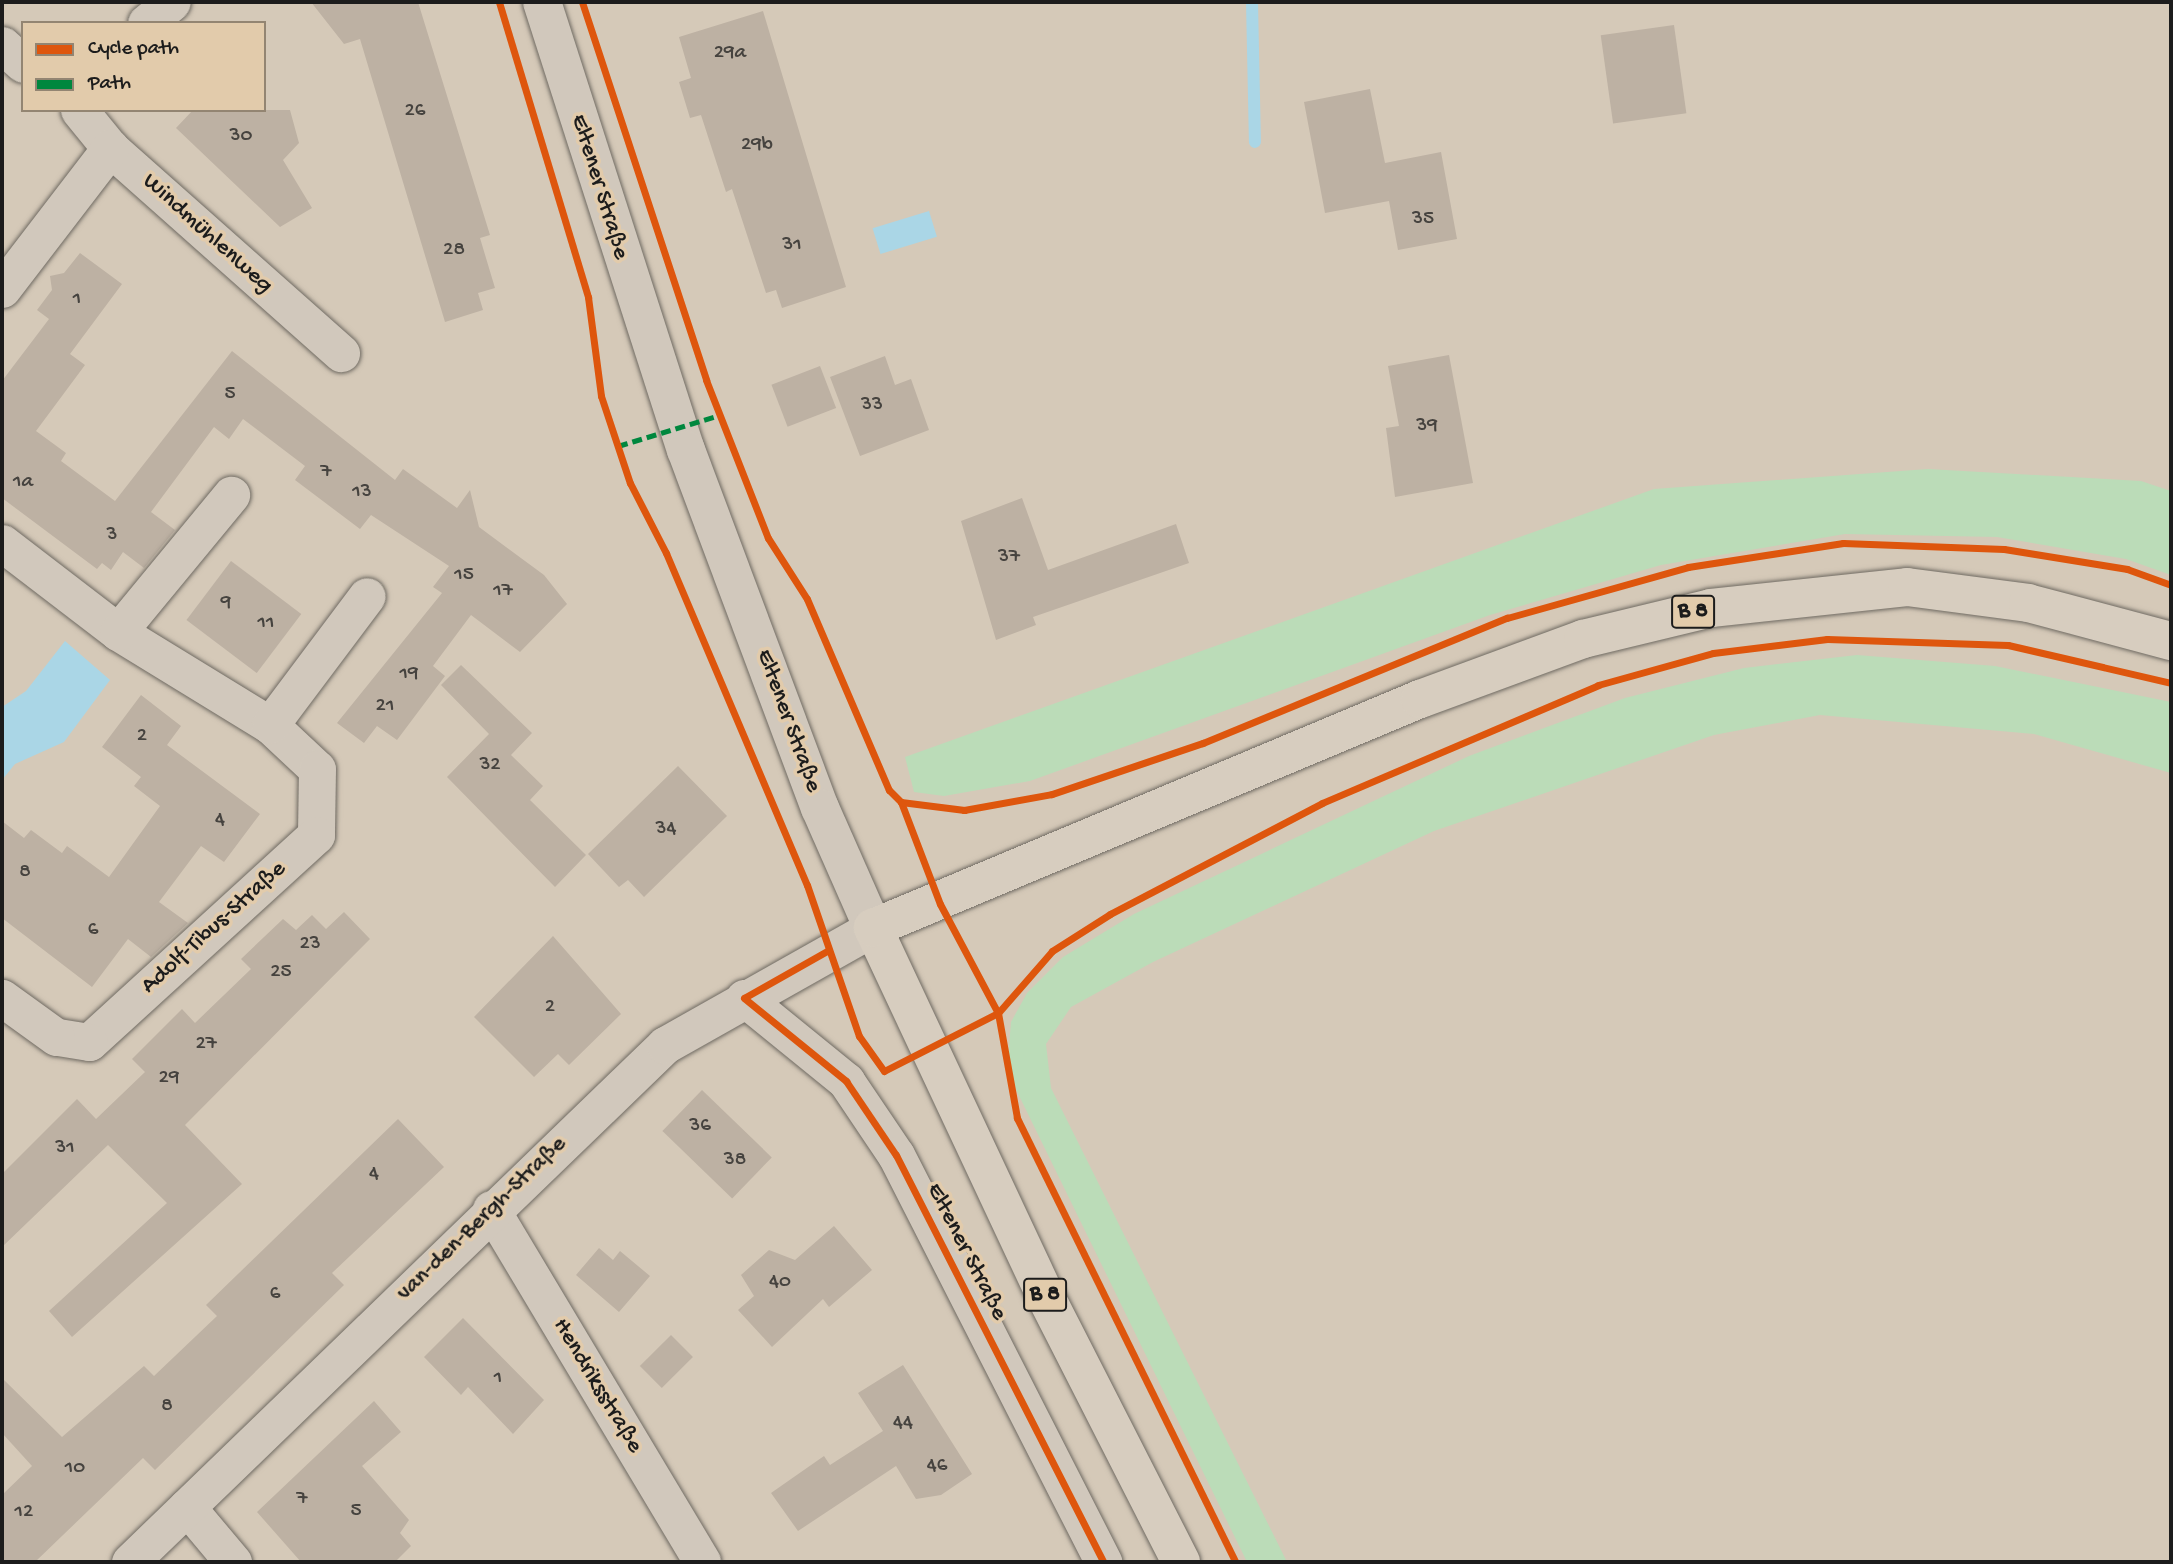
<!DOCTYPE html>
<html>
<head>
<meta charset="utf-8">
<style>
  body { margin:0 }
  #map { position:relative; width:2173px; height:1564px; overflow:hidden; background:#d5c9b8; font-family:"Gochi Hand",sans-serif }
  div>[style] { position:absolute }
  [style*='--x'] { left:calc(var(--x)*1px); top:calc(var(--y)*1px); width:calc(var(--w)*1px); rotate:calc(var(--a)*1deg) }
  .green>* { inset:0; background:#bbdcb8 }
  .water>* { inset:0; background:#aad6e6; transform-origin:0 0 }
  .stream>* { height:12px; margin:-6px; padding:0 6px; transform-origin:6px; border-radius:6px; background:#aad6e6 }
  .building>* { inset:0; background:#bdb1a3; transform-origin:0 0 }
  .roads { filter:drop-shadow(0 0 2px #6f6a62) drop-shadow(0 0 2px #6f6a62) }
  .street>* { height:37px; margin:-18.5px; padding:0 18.5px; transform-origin:18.5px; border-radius:18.5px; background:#d1c8bc }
  .secondary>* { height:38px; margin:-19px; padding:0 19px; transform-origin:19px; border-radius:19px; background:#d1c8bc }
  .primary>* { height:38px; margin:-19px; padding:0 19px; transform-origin:19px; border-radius:19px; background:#d7cdbf }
  .quiet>* { height:5px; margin-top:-2.5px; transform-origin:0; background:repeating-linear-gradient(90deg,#00873e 0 10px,transparent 0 15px) }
  .cycleway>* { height:7px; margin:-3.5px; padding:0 3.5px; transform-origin:3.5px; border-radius:3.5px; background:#de560d }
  span { translate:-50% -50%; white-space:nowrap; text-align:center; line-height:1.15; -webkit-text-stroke:7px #e2cbab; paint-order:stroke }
  .number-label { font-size:21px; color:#46433f }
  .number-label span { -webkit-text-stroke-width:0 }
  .shield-label span { padding:2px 5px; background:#e2cbab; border:2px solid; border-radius:5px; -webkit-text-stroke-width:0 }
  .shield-label { font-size:23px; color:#1c1c1c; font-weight:700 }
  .street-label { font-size:24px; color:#1c1c1c }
  .frame { position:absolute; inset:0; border:4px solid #1c1c1c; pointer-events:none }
  .legend { position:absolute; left:21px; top:21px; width:245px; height:91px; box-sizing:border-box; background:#e2cbab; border:2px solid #938572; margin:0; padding:9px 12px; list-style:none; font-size:21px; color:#1c1c1c }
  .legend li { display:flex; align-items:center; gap:14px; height:35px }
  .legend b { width:35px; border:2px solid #938572 }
</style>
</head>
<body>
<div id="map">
  <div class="green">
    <div style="clip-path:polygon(1928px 469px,2141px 481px,2171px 491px,2171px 575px,2126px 559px,1997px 537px,1845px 534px,1661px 565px,1490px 615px,1030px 781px,944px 796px,914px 792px,905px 757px,1654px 489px)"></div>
    <div style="clip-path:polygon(1857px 655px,1995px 666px,2171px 702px,2171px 773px,2034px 734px,1820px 715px,1714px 735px,1434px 831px,1153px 962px,1071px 1007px,1046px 1044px,1051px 1088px,1287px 1562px,1247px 1562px,1007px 1071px,1011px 1022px,1027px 993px,1063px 957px,1134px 914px,1469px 756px,1625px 698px,1744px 668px)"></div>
  </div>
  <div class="water">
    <div style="left:929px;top:211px;width:27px;height:59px;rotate:73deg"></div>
    <div style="clip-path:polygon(65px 641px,110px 680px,64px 742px,15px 764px,2px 780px,2px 707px,26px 691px)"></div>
  </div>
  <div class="stream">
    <div style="--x:1252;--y:2;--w:140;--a:88.8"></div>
  </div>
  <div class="building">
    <div style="clip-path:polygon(311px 2px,418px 2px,490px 235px,480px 238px,495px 288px,478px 293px,483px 310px,445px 322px,360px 39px,344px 44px)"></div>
    <div style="clip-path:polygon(763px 11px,846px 287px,782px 308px,776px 290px,766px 293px,732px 189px,726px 192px,701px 115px,690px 118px,679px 82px,691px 78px,679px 37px)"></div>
    <div style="left:1674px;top:25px;width:89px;height:74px;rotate:82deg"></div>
    <div style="clip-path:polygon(1370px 89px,1385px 163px,1441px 152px,1457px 239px,1398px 250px,1389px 201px,1325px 213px,1304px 102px)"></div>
    <div style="clip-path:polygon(193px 110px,290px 110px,299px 143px,283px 160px,312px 208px,280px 227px,176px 128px)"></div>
    <div style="clip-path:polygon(80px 253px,122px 284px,70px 354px,85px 365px,36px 431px,66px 453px,61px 461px,115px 501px,232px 351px,395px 480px,403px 469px,457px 508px,470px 490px,479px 527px,544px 575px,567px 604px,520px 652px,471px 615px,433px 666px,445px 676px,397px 740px,377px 726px,364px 743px,337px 723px,442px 593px,433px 587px,449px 566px,371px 515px,360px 529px,295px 480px,305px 466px,243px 419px,229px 439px,214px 427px,151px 512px,175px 530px,144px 568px,123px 552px,111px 570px,102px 563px,97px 569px,2px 498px,2px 381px,49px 319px,37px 310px,52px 290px,50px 276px,64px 273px)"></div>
    <div style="clip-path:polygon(1449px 355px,1473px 483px,1395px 497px,1386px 428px,1399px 426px,1388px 366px)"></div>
    <div style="clip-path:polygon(885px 356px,895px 385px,911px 379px,929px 430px,860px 456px,830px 377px)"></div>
    <div style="left:820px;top:366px;width:45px;height:52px;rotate:69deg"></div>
    <div style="clip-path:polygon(1022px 498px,1048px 570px,1176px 524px,1189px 563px,1033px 617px,1036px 625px,996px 640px,961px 521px)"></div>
    <div style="left:231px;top:561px;width:88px;height:74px;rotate:37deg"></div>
    <div style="clip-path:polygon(461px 665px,532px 733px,511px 755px,543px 786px,530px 800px,586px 855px,555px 887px,447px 777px,489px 734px,441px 685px)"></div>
    <div style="clip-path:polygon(141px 695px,181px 726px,167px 745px,260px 814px,224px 862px,201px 846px,159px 902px,188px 923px,151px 957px,128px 939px,92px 987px,2px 918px,2px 821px,24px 838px,31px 830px,62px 853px,67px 846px,109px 877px,160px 806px,134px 786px,141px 777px,102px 747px)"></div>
    <div style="clip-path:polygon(678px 766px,727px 816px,644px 897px,628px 880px,619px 887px,588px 854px)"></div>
    <div style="clip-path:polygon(344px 912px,370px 939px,185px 1125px,242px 1184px,72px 1337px,49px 1311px,167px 1203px,108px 1145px,2px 1247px,2px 1174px,77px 1099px,96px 1119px,145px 1072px,132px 1059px,182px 1009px,195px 1023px,251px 969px,241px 959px,283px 919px,296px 930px,312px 915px,326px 929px)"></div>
    <div style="clip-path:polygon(553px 936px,621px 1014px,569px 1065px,558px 1054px,534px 1077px,474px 1017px)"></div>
    <div style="left:702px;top:1090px;width:97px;height:57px;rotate:44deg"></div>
    <div style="clip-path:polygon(398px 1119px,444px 1167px,332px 1273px,344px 1285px,155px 1470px,143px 1458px,35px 1562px,2px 1562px,2px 1495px,32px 1466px,2px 1433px,2px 1378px,62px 1437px,144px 1366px,154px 1376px,217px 1316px,206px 1305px)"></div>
    <div style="clip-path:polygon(834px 1226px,872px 1270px,829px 1307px,823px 1299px,772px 1347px,738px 1310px,754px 1296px,741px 1275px,769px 1250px,795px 1260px)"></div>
    <div style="clip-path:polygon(599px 1248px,613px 1260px,620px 1251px,650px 1276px,619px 1312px,576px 1275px)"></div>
    <div style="clip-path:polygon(463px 1318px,544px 1400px,513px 1434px,468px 1387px,461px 1395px,424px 1357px)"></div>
    <div style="left:671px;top:1335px;width:31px;height:44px;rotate:45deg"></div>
    <div style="clip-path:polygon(903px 1365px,972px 1474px,941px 1495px,916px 1499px,896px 1466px,798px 1531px,771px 1493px,824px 1456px,830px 1465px,883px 1431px,858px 1393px)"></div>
    <div style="clip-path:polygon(374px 1401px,401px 1432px,362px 1466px,409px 1520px,400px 1533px,411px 1546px,395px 1562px,301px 1562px,257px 1512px)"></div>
  </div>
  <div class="roads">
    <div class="street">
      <div style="--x:146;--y:23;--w:33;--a:-39"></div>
      <div style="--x:2;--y:45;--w:28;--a:42"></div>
      <div style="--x:79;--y:110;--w:49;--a:50.8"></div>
      <div style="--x:110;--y:148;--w:309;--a:41.6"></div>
      <div style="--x:2;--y:289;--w:178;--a:-52.5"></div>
      <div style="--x:2;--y:543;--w:146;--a:37.5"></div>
      <div style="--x:118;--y:632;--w:178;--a:31.5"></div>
      <div style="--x:270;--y:725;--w:64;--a:43.1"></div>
      <div style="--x:317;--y:769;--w:66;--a:90.9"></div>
      <div style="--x:316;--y:835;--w:307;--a:137.6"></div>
      <div style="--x:89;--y:1042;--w:33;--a:-171"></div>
      <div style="--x:56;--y:1037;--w:67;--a:-144.2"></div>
      <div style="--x:118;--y:632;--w:178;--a:-50.5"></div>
      <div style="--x:270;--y:725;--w:161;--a:-53.1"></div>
      <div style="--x:744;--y:998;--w:132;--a:39.1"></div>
      <div style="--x:846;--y:1081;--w:89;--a:56"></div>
      <div style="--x:896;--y:1155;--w:457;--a:63"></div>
      <div style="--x:491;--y:1209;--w:411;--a:59.1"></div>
      <div style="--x:187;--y:1507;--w:72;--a:50.1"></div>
      <div style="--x:130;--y:1562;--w:744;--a:-44.02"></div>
      <div style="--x:665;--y:1045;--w:239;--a:-29.4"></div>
    </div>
    <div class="secondary">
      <div style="--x:542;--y:2;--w:471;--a:72.2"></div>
      <div style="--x:686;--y:450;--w:382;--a:69.5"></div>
      <div style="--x:820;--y:808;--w:131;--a:66.2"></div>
    </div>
    <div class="primary">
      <div style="--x:1181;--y:1562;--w:297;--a:-117"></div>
      <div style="--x:1046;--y:1297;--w:408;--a:-115.1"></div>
      <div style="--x:873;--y:928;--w:593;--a:-22.72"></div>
      <div style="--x:1420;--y:699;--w:174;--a:-20.2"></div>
      <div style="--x:1583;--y:639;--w:132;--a:-13.6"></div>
      <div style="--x:1711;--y:608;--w:197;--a:-6.1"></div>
      <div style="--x:1907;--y:587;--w:122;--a:7.5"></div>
      <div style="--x:2028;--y:603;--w:148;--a:14.9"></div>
    </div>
  </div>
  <div class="quiet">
    <div style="--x:618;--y:446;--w:107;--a:-16.9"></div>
  </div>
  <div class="cycleway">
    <div style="--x:499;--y:2;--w:308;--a:73.2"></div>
    <div style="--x:588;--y:297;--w:100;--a:82.5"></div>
    <div style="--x:601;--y:396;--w:92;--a:71.6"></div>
    <div style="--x:630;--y:483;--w:79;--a:62.8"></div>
    <div style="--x:666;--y:553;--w:361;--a:67"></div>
    <div style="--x:807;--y:885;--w:160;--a:71"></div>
    <div style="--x:859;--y:1036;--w:43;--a:54.5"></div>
    <div style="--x:884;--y:1071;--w:128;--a:-27"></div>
    <div style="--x:998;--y:1013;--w:82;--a:-48.9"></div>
    <div style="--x:1052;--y:951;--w:69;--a:-32.5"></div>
    <div style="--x:1110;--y:914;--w:239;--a:-27.6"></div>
    <div style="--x:1322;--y:803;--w:300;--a:-23.1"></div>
    <div style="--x:1598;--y:685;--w:119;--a:-15.5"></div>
    <div style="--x:1713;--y:653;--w:115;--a:-7"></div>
    <div style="--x:1827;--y:639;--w:181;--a:1.9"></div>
    <div style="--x:2008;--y:645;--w:167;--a:13.1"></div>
    <div style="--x:582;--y:2;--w:398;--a:71.8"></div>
    <div style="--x:706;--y:380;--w:170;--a:68.6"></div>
    <div style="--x:768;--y:538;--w:72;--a:57.4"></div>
    <div style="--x:807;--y:599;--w:208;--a:66.8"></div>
    <div style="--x:889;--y:790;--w:17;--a:45"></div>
    <div style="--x:901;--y:802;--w:109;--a:69.1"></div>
    <div style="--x:940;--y:904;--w:123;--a:62"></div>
    <div style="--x:998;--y:1013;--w:107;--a:79.7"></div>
    <div style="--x:1017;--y:1118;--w:495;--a:63.8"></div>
    <div style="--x:901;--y:802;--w:64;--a:7.2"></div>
    <div style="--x:964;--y:810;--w:89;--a:-10.3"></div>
    <div style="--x:1052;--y:794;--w:159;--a:-18.7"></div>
    <div style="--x:1203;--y:743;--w:329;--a:-22.4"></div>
    <div style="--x:1507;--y:618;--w:188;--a:-15.7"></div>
    <div style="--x:1688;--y:567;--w:157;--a:-8.8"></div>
    <div style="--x:1843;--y:543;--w:161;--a:2.1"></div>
    <div style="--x:2004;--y:549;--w:125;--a:9.2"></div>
    <div style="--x:2127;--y:569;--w:47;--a:20"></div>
    <div style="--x:827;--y:951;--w:95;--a:150.5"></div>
    <div style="--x:744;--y:998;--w:132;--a:39.1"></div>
    <div style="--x:846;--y:1081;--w:89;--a:56"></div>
    <div style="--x:896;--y:1155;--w:457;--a:63"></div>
  </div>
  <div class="number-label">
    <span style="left:730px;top:54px">29a</span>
    <span style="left:415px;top:112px">26</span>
    <span style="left:241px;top:137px">30</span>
    <span style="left:757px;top:146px">29b</span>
    <span style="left:1423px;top:220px">35</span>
    <span style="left:792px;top:246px">31</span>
    <span style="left:454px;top:251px">28</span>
    <span style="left:77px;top:300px">1</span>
    <span style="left:230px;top:395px">5</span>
    <span style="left:872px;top:406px">33</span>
    <span style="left:1427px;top:427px">39</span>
    <span style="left:326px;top:473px">7</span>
    <span style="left:23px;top:483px">1a</span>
    <span style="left:362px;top:493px">13</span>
    <span style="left:112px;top:536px">3</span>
    <span style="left:1009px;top:558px">37</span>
    <span style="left:464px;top:576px">15</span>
    <span style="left:503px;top:592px">17</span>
    <span style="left:226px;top:604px">9</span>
    <span style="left:266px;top:624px">11</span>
    <span style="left:409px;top:675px">19</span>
    <span style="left:385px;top:707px">21</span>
    <span style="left:142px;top:737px">2</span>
    <span style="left:490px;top:766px">32</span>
    <span style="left:220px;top:821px">4</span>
    <span style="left:666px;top:830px">34</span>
    <span style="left:25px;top:873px">8</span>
    <span style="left:93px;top:931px">6</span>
    <span style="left:310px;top:945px">23</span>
    <span style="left:281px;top:973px">25</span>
    <span style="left:550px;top:1008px">2</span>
    <span style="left:206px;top:1045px">27</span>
    <span style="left:169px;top:1079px">29</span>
    <span style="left:700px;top:1127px">36</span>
    <span style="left:65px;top:1149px">31</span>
    <span style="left:735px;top:1161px">38</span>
    <span style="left:374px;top:1175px">4</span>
    <span style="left:780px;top:1283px">40</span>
    <span style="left:275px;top:1295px">6</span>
    <span style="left:498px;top:1379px">1</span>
    <span style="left:167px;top:1407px">8</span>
    <span style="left:903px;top:1424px">44</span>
    <span style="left:937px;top:1467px">46</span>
    <span style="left:75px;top:1469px">10</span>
    <span style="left:302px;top:1500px">7</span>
    <span style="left:356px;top:1512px">5</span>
    <span style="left:24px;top:1513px">12</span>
  </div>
  <div class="shield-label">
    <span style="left:1693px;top:612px">B 8</span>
    <span style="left:1045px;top:1295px">B 8</span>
  </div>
  <div class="street-label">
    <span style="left:599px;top:187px;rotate:73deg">Eltener Straße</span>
    <span style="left:207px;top:234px;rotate:42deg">Windmühlenweg</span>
    <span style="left:788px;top:721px;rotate:70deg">Eltener Straße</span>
    <span style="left:214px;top:928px;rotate:-42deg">Adolf-Tibus-Straße</span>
    <span style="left:482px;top:1219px;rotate:-44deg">van-den-Bergh-Straße</span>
    <span style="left:966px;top:1252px;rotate:63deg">Eltener Straße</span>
    <span style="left:597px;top:1386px;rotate:59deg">Hendriksstraße</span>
  </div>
  <div class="frame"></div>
  <ul class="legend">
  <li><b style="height:9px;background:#de560d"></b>Cycle path</li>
  <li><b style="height:9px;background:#00873e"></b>Path</li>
  </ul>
</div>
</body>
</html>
